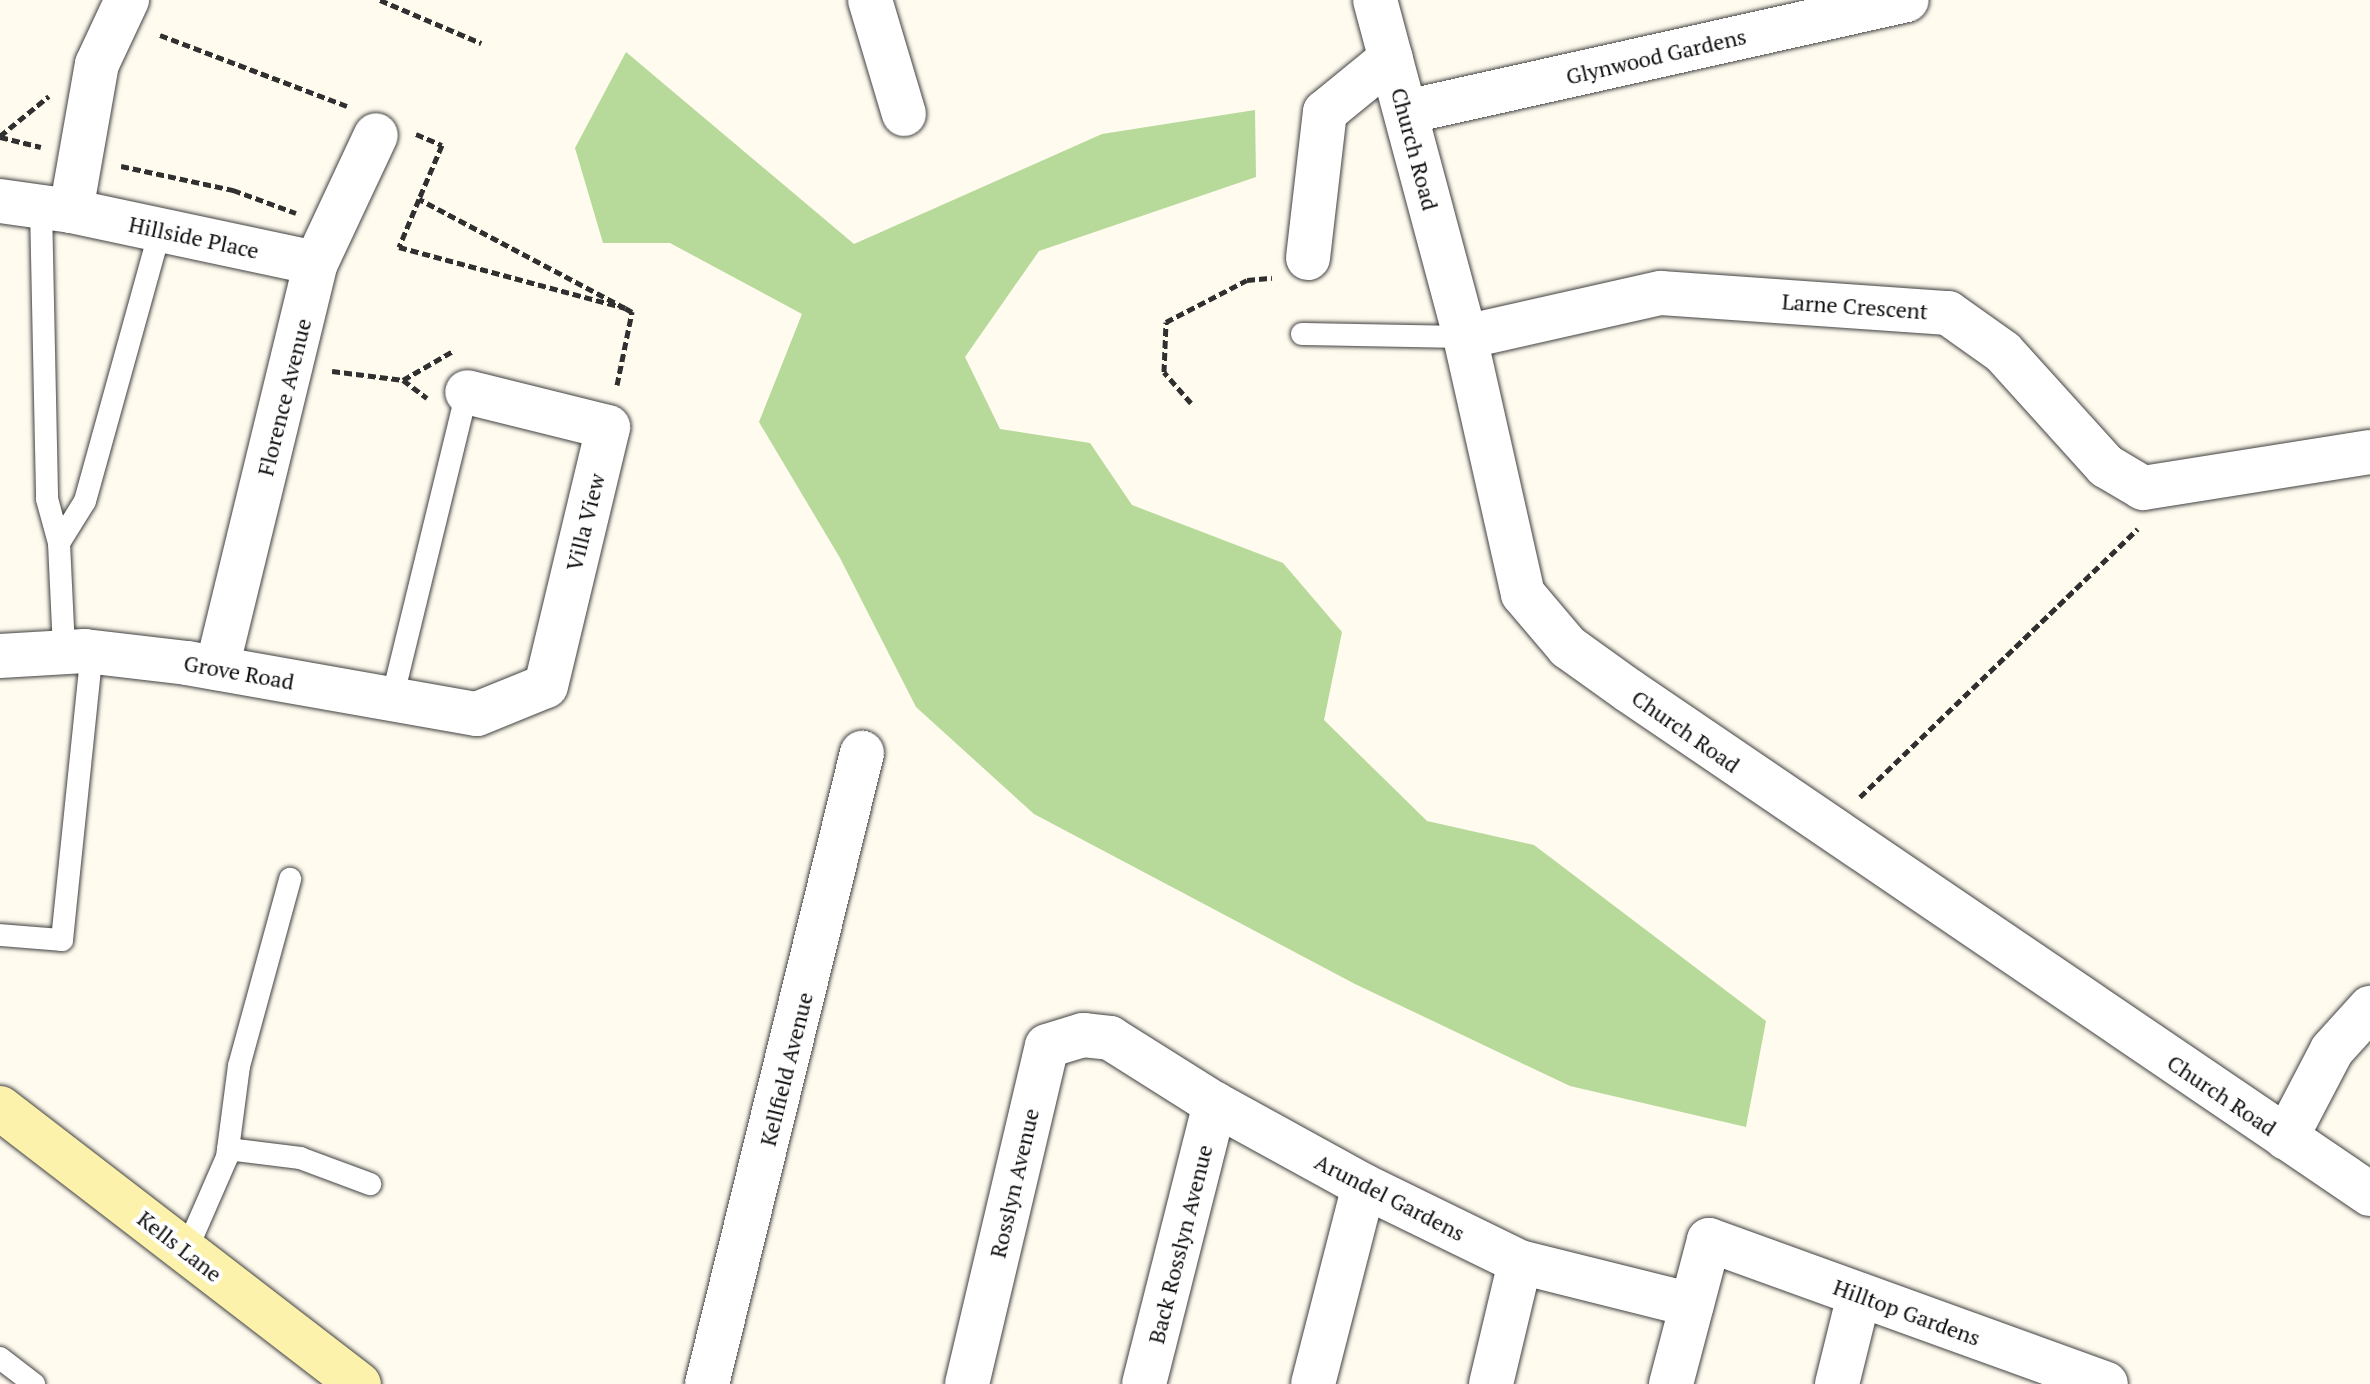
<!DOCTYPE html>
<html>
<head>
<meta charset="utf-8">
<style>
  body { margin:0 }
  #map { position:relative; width:2370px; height:1384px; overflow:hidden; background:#fffbef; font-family:"PT Serif",serif }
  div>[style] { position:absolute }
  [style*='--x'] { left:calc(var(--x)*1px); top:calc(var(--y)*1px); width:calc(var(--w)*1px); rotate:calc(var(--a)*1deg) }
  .forest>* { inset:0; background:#b7d999 }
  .path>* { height:5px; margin-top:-2.5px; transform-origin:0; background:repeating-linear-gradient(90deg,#303030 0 8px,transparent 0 12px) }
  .roads { filter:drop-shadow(0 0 2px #414141) drop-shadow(0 0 2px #414141) }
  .lane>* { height:22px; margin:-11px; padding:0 11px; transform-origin:11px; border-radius:11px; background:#fff }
  .street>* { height:44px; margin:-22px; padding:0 22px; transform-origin:22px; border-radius:22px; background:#fff }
  .secondary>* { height:44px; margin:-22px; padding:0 22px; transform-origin:22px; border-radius:22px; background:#fdf2ab }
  span { translate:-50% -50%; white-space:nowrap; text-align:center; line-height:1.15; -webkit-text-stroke:8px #fff; paint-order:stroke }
  .street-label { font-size:22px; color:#0e0e0e }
</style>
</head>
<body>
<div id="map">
  <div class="forest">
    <div style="clip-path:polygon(626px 52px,854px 244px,1102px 134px,1255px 110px,1256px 177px,1039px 251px,965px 357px,1000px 429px,1090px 443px,1132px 505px,1283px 563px,1342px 632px,1324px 720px,1427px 821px,1534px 845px,1766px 1021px,1746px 1127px,1570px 1086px,1355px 984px,1034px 814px,916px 707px,840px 558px,759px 422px,802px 314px,670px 243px,603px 243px,575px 148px)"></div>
  </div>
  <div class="path">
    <div style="--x:380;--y:0;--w:110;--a:23.1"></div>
    <div style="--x:160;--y:35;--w:200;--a:20.8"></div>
    <div style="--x:416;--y:134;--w:28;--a:23"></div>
    <div style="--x:442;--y:145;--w:59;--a:113.1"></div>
    <div style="--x:419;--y:199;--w:52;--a:112.6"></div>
    <div style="--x:399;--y:247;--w:234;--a:15.1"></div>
    <div style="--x:625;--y:308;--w:233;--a:-152.1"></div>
    <div style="--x:0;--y:136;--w:63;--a:-39.2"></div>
    <div style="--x:0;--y:137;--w:42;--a:13.7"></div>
    <div style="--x:121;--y:166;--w:115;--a:12.1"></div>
    <div style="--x:233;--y:190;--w:67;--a:20.1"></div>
    <div style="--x:332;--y:371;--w:72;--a:7.2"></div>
    <div style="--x:403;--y:380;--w:30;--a:37"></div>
    <div style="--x:403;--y:380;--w:58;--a:-30.1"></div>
    <div style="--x:617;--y:385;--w:75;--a:-78.4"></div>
    <div style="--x:632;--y:312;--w:8;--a:-150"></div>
    <div style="--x:1191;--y:403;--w:41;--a:-131.1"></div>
    <div style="--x:1164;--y:372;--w:50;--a:-87.7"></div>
    <div style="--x:1166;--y:322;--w:91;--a:-27.4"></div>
    <div style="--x:1247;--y:280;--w:25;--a:-5"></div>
    <div style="--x:1860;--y:797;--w:386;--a:-44"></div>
  </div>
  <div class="roads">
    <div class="lane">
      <div style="--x:41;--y:207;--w:292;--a:88.8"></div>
      <div style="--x:47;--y:499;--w:46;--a:74.7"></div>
      <div style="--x:59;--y:543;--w:49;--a:-58.2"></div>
      <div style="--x:85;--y:501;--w:281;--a:-74.5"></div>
      <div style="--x:1302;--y:334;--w:163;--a:1.1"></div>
      <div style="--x:59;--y:543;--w:107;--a:87.3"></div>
      <div style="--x:392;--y:699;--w:316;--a:-76.3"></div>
      <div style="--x:0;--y:935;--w:62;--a:4.6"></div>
      <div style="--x:62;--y:940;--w:290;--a:-84.1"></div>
      <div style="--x:228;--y:1149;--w:73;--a:7.1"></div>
      <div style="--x:300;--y:1158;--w:75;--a:20.4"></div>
      <div style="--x:186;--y:1251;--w:103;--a:-66.4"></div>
      <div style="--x:227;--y:1157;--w:92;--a:-82.5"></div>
      <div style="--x:239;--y:1066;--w:194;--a:-74.7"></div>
      <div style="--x:0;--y:1358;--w:43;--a:37.4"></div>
    </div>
    <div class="street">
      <div style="--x:870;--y:0;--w:119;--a:73.4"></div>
      <div style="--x:1375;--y:0;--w:349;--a:75"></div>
      <div style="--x:1465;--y:337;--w:263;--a:77.3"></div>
      <div style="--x:1523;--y:594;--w:70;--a:49.7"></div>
      <div style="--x:1568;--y:647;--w:74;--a:35.6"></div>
      <div style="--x:1628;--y:690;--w:897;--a:34.19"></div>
      <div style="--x:1406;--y:112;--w:513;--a:-12.6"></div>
      <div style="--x:0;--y:201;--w:72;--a:8"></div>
      <div style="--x:71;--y:211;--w:250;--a:12"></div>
      <div style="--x:71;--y:211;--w:149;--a:-80"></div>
      <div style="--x:97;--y:64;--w:71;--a:-64.9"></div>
      <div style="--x:1308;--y:258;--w:147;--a:-83.4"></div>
      <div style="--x:1325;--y:112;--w:85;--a:-39.3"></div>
      <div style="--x:1465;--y:337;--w:201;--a:-12.7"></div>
      <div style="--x:1661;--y:293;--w:288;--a:4"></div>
      <div style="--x:1948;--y:313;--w:67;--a:35.3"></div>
      <div style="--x:2003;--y:352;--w:154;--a:47.9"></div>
      <div style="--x:2106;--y:466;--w:43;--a:30.7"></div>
      <div style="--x:2143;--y:488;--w:230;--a:-9"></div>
      <div style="--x:0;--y:656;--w:85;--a:-3.4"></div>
      <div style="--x:85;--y:651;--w:103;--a:6.7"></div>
      <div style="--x:187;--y:663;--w:294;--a:10"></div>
      <div style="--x:477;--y:714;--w:74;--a:-22.1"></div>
      <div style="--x:546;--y:686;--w:266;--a:-76.5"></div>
      <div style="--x:608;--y:427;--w:145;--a:-166.1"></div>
      <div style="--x:217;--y:668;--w:417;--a:-76.3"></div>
      <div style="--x:316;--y:263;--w:141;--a:-64.9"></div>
      <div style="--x:2286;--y:1138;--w:99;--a:-62.4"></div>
      <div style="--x:2332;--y:1050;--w:57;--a:-47.9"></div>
      <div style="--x:707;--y:1384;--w:650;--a:-76.2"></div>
      <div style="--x:967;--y:1384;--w:347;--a:-76.7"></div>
      <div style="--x:1047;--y:1046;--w:38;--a:-17"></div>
      <div style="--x:1083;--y:1035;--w:27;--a:6"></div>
      <div style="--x:1110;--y:1038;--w:124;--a:32.2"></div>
      <div style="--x:1215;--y:1104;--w:170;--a:28.8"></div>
      <div style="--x:1364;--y:1186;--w:174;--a:26"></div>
      <div style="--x:1520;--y:1262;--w:177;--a:14"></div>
      <div style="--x:1144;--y:1384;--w:289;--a:-75.8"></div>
      <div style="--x:1313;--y:1384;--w:204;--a:-75.6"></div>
      <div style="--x:1491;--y:1384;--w:125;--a:-76.6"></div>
      <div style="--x:1671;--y:1384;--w:149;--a:-75.2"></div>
      <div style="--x:1709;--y:1240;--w:422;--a:19.9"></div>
      <div style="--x:1837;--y:1384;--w:92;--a:-76.1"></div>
    </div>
    <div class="secondary">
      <div style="--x:0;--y:1108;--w:453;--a:37.6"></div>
    </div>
  </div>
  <div class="street-label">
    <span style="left:1656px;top:56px;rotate:-13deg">Glynwood Gardens</span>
    <span style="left:1415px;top:149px;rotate:75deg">Church Road</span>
    <span style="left:194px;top:237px;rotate:12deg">Hillside Place</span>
    <span style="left:1855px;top:306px;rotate:4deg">Larne Crescent</span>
    <span style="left:284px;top:397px;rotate:-76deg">Florence Avenue</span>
    <span style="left:585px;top:522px;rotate:-76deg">Villa View</span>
    <span style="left:239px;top:672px;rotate:10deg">Grove Road</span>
    <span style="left:1686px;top:731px;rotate:35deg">Church Road</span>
    <span style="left:786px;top:1069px;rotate:-76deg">Kellfield Avenue</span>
    <span style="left:2222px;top:1095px;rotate:34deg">Church Road</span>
    <span style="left:1014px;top:1183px;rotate:-77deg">Rosslyn Avenue</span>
    <span style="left:1390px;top:1197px;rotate:27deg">Arundel Gardens</span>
    <span style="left:1180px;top:1244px;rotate:-76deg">Back Rosslyn Avenue</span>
    <span style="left:180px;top:1246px;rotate:38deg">Kells Lane</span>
    <span style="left:1907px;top:1312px;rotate:20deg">Hilltop Gardens</span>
  </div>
</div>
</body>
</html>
